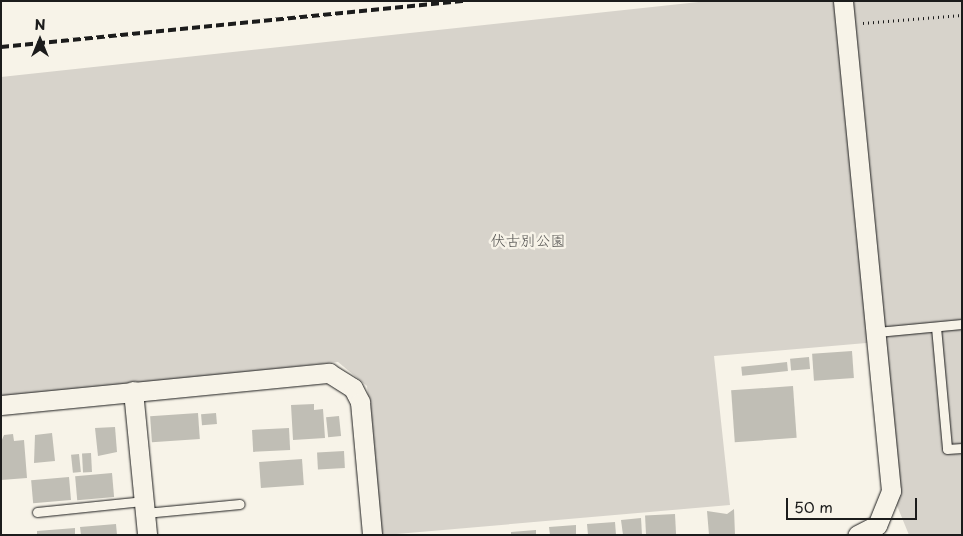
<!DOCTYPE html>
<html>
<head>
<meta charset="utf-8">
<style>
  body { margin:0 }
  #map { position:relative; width:963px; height:536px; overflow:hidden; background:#f7f3e8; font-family:"Playpen Sans","Klee One",sans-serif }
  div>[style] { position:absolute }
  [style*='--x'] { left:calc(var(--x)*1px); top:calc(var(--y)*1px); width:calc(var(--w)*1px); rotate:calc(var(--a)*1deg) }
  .green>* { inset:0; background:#d7d3cb }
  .building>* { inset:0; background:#c0beb5; transform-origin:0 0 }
  .path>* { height:3px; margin-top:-1.5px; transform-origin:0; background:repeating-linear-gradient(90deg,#1c1c1c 0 1px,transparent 0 5px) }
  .roads { filter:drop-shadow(0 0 1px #1c1c1c) drop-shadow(0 0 1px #1c1c1c) }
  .lane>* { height:9px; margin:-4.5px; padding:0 4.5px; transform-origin:4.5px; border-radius:4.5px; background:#f7f3e8 }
  .street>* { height:19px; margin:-9.5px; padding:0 9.5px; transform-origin:9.5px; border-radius:9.5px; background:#f7f3e8 }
  .rail>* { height:4px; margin-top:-2px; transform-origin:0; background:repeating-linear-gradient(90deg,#1c1c1c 0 8px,transparent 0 12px) }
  span { translate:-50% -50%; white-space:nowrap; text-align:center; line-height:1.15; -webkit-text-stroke:5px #f7f3e8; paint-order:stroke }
  .park-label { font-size:15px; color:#545351 }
  .frame { position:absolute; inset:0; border:2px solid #1c1c1c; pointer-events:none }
  .north { position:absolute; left:15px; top:15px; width:50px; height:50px; -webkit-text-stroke:4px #f7f3e8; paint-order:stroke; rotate:0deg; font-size:14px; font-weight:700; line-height:20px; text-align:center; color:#1c1c1c }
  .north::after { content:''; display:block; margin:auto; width:18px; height:22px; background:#1c1c1c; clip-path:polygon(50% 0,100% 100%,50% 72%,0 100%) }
  .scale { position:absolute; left:786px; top:498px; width:131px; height:22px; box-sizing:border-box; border:2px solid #1c1c1c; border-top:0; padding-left:6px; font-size:15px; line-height:18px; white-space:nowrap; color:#1c1c1c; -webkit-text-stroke:4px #f7f3e8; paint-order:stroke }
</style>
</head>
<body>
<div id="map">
  <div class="green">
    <div style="clip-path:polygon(708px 1px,962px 1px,962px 535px,909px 535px,891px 491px,878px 342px,714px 356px,730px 505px,385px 535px,381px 535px,367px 386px,338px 362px,1px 398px,1px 77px)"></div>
  </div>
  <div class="building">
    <div style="left:852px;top:351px;width:27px;height:40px;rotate:86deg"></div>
    <div style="left:809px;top:357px;width:12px;height:19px;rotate:85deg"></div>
    <div style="left:787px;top:362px;width:9px;height:46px;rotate:84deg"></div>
    <div style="left:793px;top:386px;width:52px;height:62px;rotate:86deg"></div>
    <div style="clip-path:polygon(314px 404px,314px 410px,323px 409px,325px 438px,293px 440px,291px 405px)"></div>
    <div style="left:198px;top:413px;width:26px;height:48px;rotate:86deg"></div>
    <div style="left:216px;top:413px;width:11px;height:15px;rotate:85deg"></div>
    <div style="left:339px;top:416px;width:20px;height:13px;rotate:84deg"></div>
    <div style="clip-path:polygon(115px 427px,117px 452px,98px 456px,95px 428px)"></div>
    <div style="left:289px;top:428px;width:22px;height:37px;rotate:87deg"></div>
    <div style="clip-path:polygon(52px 433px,55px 461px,34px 463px,35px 435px)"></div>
    <div style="clip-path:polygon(13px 434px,14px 441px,24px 440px,27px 478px,1px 480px,1px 442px,4px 435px)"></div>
    <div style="left:344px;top:451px;width:17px;height:27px;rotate:87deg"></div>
    <div style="left:91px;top:453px;width:19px;height:9px;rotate:87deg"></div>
    <div style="left:79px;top:454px;width:18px;height:8px;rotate:84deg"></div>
    <div style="left:302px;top:459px;width:26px;height:43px;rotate:86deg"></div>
    <div style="left:112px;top:473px;width:24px;height:37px;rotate:85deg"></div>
    <div style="left:69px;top:477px;width:23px;height:38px;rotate:85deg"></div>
    <div style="clip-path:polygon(734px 509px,735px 535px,709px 535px,707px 511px,727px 514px)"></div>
    <div style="left:675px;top:514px;width:21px;height:30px;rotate:87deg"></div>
    <div style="clip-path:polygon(641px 518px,642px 535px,623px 535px,621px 520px)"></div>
    <div style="clip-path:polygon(615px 522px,616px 535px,588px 535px,587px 524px)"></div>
    <div style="clip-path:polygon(116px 524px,117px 535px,81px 535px,80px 527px)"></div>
    <div style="clip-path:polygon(576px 525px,576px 535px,550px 535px,549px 527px)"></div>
    <div style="clip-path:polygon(75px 528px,75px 535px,37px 535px,37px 531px)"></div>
    <div style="clip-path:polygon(536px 530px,536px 535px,511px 535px,511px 532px)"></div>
  </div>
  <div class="path">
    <div style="--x:863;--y:23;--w:99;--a:-4.6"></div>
  </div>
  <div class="roads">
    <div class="lane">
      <div style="--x:936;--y:327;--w:122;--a:84.8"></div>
      <div style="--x:947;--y:449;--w:15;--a:-4"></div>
      <div style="--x:877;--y:332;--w:85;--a:-5.4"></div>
      <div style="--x:37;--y:512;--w:108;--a:-5.9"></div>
      <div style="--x:145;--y:513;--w:95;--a:-5.4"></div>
    </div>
    <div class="street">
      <div style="--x:843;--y:1;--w:492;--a:84.4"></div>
      <div style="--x:891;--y:491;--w:37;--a:112"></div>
      <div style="--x:877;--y:525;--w:22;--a:153"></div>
      <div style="--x:133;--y:391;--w:145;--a:84.4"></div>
      <div style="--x:1;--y:405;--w:330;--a:-5.6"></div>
      <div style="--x:329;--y:373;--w:28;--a:32"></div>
      <div style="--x:353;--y:388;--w:16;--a:63"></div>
      <div style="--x:360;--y:402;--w:134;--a:84.8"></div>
    </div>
  </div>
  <div class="rail">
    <div style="--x:1;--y:47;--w:466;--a:-5.7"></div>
  </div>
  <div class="park-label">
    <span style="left:528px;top:240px">伏古別公園</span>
  </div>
  <div class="frame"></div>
  <div class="north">N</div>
  <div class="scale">50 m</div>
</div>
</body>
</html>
